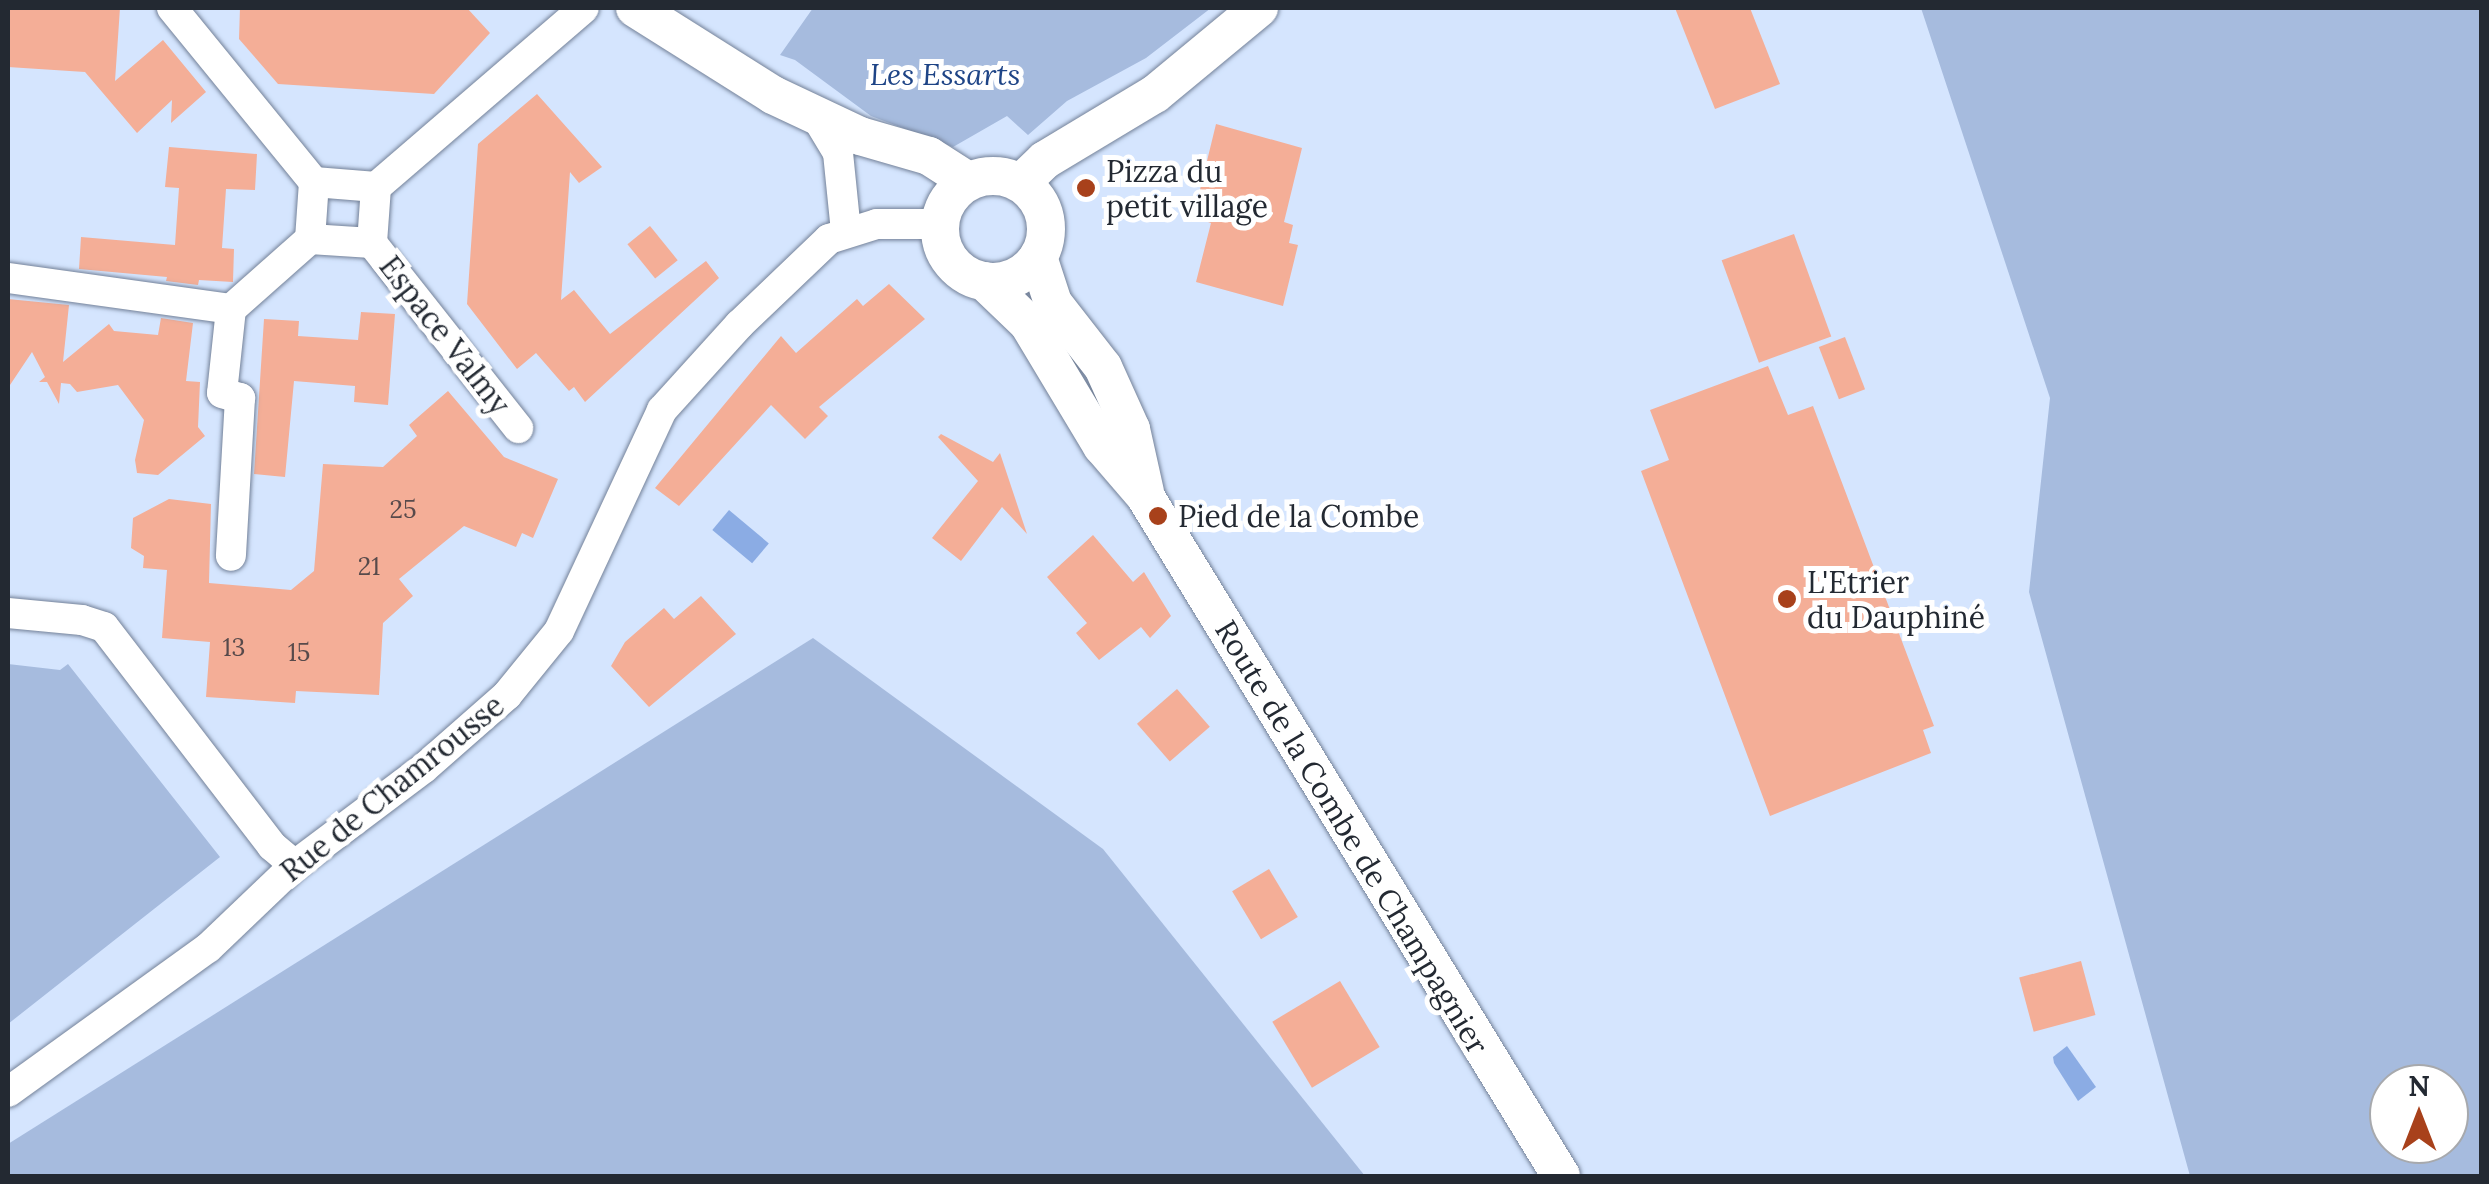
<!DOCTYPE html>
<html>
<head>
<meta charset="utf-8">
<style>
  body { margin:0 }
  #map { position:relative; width:2489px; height:1184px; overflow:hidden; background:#d5e5fe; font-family:Lora,serif }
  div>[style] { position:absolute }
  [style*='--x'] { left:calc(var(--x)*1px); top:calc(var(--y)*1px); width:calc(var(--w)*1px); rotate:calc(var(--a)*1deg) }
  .green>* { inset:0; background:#a6bbde }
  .water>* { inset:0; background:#8bace4; transform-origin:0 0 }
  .building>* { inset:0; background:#f4ae97; transform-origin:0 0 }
  .roads { filter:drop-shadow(0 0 2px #738198) drop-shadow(0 0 2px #738198) }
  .minor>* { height:30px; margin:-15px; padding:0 15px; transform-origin:15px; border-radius:15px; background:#fff }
  .tertiary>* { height:38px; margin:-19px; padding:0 19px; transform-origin:19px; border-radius:19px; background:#fff }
  .tertiary>.ring { margin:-19px; padding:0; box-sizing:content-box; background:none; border:38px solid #fff; border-radius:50% }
  .dots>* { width:28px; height:28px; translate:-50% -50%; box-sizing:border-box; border:5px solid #fff; border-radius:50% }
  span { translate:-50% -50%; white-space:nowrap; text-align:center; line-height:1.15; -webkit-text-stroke:10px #fff; paint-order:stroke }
  .number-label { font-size:25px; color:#574a4b }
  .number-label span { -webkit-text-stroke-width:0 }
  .park-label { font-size:30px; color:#1e4486; font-style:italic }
  .poi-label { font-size:30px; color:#232932 }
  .left { translate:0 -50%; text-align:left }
  .street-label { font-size:30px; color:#232932 }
  .frame { position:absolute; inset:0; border:10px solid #232932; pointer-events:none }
  .north { position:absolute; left:2369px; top:1064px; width:100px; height:100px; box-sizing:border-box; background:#fff; border:2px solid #a7a9ad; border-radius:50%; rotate:0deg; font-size:28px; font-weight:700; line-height:40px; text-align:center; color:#232932 }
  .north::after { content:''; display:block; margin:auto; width:35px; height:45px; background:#a8411b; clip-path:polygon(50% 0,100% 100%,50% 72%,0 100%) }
</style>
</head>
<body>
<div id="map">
  <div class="green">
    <div style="clip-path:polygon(813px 8px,1211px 8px,1146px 58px,1067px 101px,1028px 135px,1007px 116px,953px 147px,871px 116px,795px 60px,780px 55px)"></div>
    <div style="clip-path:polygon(evenodd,1921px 8px,2481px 8px,2481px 1176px,2190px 1176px,2029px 592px,2050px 398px,1921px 8px,2449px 1084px,2449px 1144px,2389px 1144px,2389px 1084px,2449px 1084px)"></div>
    <div style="clip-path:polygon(813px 638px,1103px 849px,1365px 1176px,8px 1176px,8px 1144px)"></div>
    <div style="clip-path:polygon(8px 664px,60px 670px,68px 664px,220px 857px,8px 1024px)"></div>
  </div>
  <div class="water">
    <div style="left:729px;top:510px;width:52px;height:26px;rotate:40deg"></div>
    <div style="clip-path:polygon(2067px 1046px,2096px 1087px,2078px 1101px,2054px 1063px,2053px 1057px)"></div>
  </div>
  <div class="building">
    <div style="clip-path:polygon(8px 8px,120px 8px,115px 81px,163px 40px,206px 92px,171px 123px,172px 100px,137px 133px,85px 72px,8px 67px)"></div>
    <div style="clip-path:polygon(240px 8px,467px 8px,490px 33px,434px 94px,278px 84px,239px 39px)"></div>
    <div style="clip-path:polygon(1675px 8px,1750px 8px,1780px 84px,1715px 109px)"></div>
    <div style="clip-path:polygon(537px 94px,602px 167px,579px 183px,570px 172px,561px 300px,574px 290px,610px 334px,706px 261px,719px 278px,585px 402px,574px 387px,569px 391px,536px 353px,517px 369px,467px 304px,478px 144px)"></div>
    <div style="clip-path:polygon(1216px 124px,1302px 148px,1284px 222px,1293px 225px,1289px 243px,1298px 245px,1283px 306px,1196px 282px,1211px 223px,1199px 219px,1203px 204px,1197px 202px)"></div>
    <div style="clip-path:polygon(169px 147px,257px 154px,255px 190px,226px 189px,222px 248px,234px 249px,233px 282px,199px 280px,198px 285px,166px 281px,167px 277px,79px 269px,81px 237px,175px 245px,179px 188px,165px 187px)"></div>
    <div style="left:650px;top:226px;width:44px;height:29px;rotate:51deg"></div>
    <div style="left:1794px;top:234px;width:109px;height:77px;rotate:70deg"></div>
    <div style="clip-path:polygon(889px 284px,925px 319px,819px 407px,828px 416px,805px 439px,771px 405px,679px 506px,655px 488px,781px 336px,796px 353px,857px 299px,863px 306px)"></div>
    <div style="clip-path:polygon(8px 299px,69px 305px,63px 362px,109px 324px,114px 331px,158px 335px,161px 318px,193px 323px,186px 381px,200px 382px,198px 427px,205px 436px,158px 475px,137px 473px,135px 460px,144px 420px,118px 385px,77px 392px,70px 384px,61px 383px,59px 404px,47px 382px,39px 382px,45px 377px,32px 352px,8px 388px)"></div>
    <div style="clip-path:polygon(361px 312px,395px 314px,388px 405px,354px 402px,355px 386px,294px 381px,285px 477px,254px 474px,264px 319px,299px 321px,298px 336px,358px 340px)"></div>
    <div style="left:1845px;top:337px;width:56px;height:28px;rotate:69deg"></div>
    <div style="clip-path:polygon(1768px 366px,1788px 415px,1813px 406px,1934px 726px,1923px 730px,1931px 753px,1770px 816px,1641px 471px,1669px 460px,1650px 410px)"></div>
    <div style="clip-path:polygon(448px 391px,504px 457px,558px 479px,533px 538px,522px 533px,516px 547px,464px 526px,399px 579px,413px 596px,383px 623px,379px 695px,296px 691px,295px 703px,206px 697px,210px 642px,162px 638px,167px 570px,143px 568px,144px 556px,131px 548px,133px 518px,169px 499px,211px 504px,209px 583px,291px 590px,314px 571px,323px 464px,383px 467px,417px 436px,409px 425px)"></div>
    <div style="clip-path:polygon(941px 434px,993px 462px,1000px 453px,1027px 534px,1002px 507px,961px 561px,932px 538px,978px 481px,938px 437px)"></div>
    <div style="clip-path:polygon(1093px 535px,1133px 582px,1144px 572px,1171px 616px,1150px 638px,1141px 627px,1099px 660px,1076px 633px,1087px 623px,1047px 577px)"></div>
    <div style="clip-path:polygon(701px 596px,736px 634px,649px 707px,611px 666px,625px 642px,664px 608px,674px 619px)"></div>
    <div style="left:1177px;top:689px;width:50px;height:53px;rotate:49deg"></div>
    <div style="left:1269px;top:869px;width:56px;height:43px;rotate:59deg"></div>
    <div style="left:2081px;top:961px;width:56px;height:64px;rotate:75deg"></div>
    <div style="left:1340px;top:981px;width:77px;height:79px;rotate:59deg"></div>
  </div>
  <div class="roads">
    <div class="minor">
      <div style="--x:172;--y:8;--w:225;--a:50.8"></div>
      <div style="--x:314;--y:182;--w:57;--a:94"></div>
      <div style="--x:310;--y:239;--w:62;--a:3.7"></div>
      <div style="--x:372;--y:243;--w:56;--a:-85.9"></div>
      <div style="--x:376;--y:187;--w:62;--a:-175.4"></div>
      <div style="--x:817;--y:118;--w:41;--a:59"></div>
      <div style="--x:838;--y:153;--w:79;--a:84.2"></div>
      <div style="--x:376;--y:187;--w:274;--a:-40.7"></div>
      <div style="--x:372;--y:243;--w:236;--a:51.7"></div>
      <div style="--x:8;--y:278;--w:225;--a:7.9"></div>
      <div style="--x:231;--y:309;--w:84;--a:96.1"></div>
      <div style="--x:222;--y:393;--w:19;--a:16"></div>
      <div style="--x:240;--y:398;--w:158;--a:93.3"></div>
      <div style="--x:231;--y:309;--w:106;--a:-41.5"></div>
      <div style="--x:8;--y:613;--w:74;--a:5.4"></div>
      <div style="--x:82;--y:620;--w:23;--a:18"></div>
      <div style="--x:104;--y:627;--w:276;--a:52.5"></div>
      <div style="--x:272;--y:846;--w:30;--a:40"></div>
      <div style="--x:8;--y:1092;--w:246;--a:-35.8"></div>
      <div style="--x:208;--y:948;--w:120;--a:-43.7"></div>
      <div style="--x:295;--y:865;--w:161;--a:-36.9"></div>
      <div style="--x:424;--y:768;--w:111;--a:-41.3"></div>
      <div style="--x:507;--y:695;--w:82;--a:-50.9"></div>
      <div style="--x:559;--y:631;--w:244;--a:-65"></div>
      <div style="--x:662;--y:410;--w:115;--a:-47.8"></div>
      <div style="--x:739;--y:325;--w:124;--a:-43.7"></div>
      <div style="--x:829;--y:239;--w:50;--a:-17.4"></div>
      <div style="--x:877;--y:224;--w:62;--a:0"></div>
    </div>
    <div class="tertiary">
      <div style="--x:635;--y:8;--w:163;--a:32.2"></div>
      <div style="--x:773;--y:95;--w:96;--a:25.2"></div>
      <div style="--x:860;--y:136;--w:72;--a:16.2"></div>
      <div style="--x:929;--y:156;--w:46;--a:32.7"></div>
      <div class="ring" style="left:940px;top:176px;width:68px;height:68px"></div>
      <div style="--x:1021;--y:183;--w:33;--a:-44"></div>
      <div style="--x:1045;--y:160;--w:128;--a:-31"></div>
      <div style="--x:1155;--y:94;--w:135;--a:-39.6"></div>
      <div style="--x:1038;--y:257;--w:48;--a:71.9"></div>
      <div style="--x:1053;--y:303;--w:81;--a:52"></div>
      <div style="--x:1103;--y:367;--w:68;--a:65.7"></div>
      <div style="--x:1131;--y:429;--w:65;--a:77.5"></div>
      <div style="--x:984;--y:281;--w:61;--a:43.7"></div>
      <div style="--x:1028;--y:323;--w:144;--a:59"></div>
      <div style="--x:1102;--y:446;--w:66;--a:49.3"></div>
      <div style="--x:1145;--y:496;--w:797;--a:58.54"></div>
    </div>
  </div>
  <div class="dots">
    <div style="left:1086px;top:188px;background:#a8411b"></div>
    <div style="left:1158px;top:516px;background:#a8411b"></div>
    <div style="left:1787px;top:599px;background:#a8411b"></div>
  </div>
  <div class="number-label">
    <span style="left:403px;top:509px">25</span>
    <span style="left:369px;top:566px">21</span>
    <span style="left:234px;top:647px">13</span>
    <span style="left:299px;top:652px">15</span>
  </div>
  <div class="park-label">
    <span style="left:945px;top:74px">Les Essarts</span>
  </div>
  <div class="poi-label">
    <span class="left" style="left:1106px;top:188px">Pizza du<br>petit village</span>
    <span class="left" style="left:1178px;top:516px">Pied de la Combe</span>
    <span class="left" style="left:1807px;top:599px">L'Etrier<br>du Dauphiné</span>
  </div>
  <div class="street-label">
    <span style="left:445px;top:335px;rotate:52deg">Espace Valmy</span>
    <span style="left:392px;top:788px;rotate:-39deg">Rue de Chamrousse</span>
    <span style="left:1352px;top:837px;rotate:59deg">Route de la Combe de Champagnier</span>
  </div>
  <div class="frame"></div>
  <div class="north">N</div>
</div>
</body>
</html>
